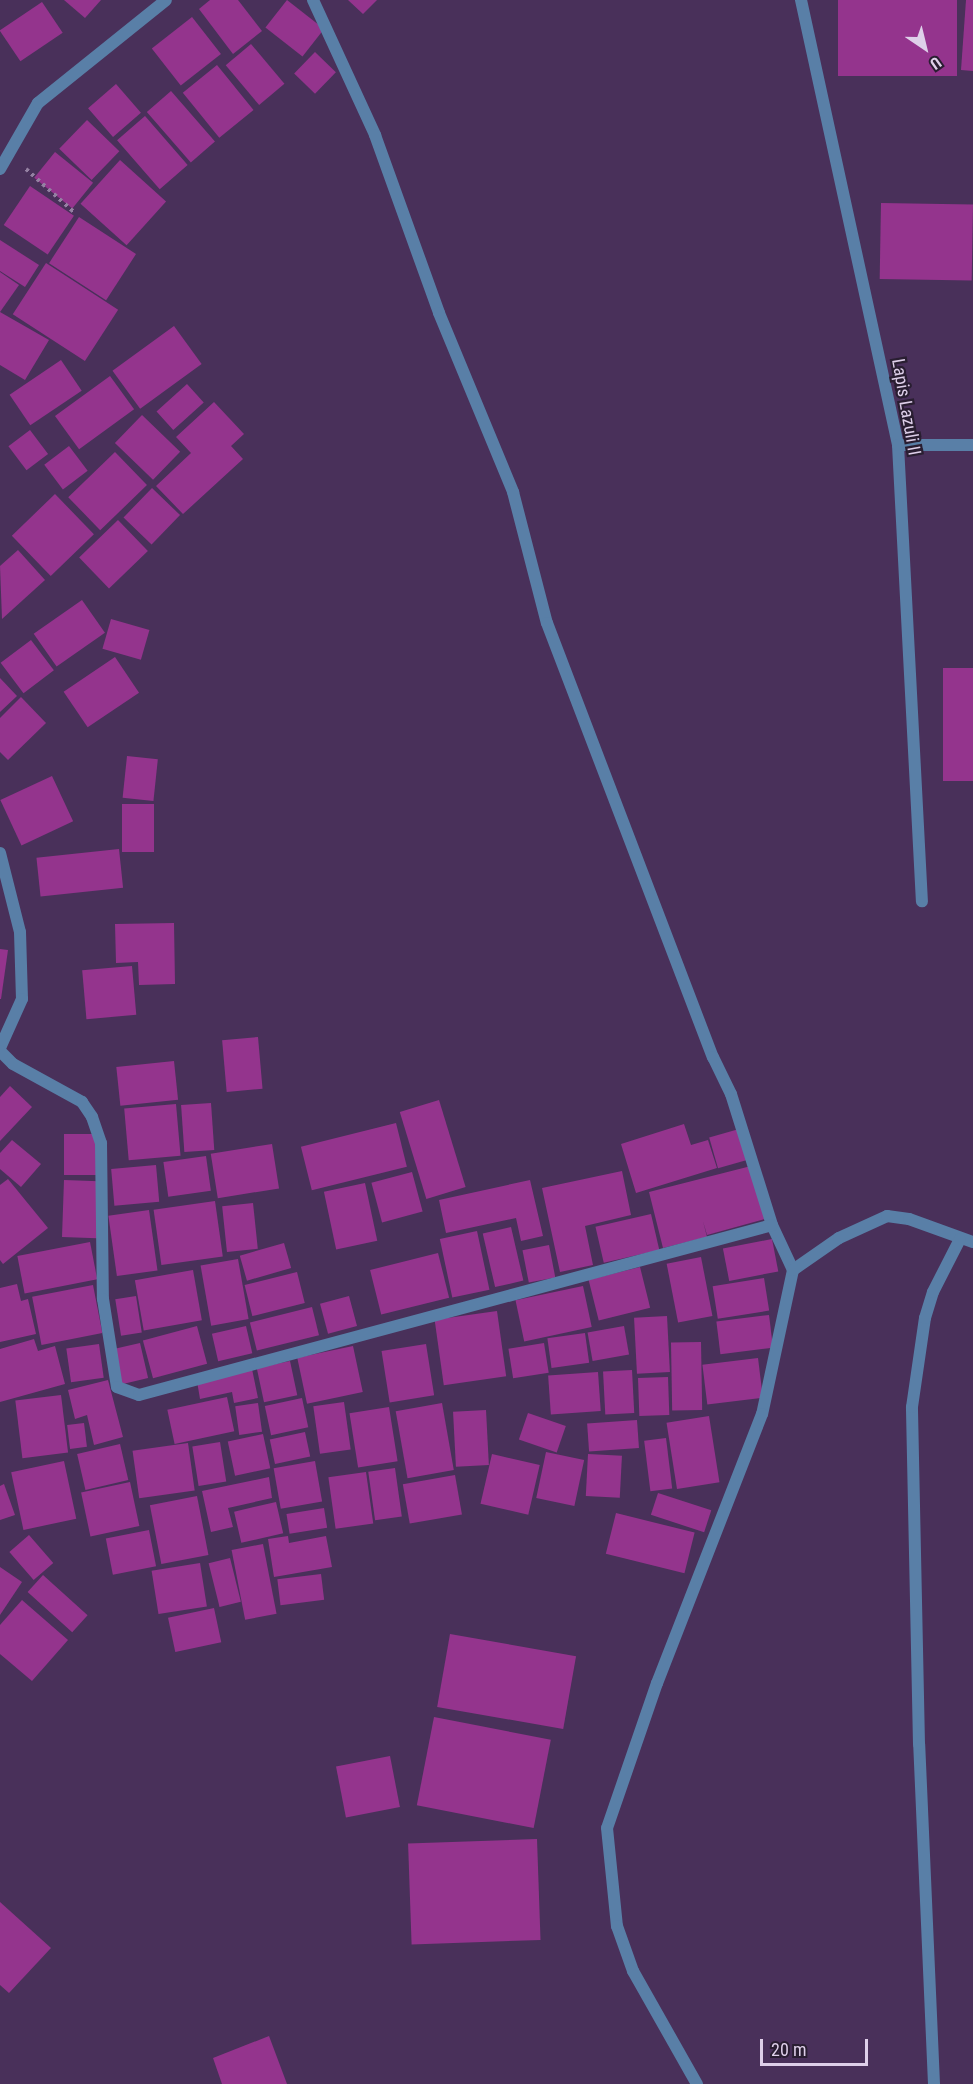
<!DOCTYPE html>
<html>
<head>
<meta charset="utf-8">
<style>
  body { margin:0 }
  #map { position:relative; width:973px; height:2084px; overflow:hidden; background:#49305a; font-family:"Roboto Condensed",sans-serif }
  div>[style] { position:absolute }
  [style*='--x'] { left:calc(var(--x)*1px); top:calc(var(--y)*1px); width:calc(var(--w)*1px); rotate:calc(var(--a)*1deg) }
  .building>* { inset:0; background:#94348d; transform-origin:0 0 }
  .path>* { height:4px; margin-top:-2px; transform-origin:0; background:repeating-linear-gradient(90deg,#9480a2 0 3px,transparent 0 7.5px) }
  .street>* { height:12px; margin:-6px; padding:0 6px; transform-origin:6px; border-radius:6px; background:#597fa7 }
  span { translate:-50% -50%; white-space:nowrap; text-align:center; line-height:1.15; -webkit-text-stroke:4.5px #291e31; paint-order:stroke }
  .street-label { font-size:18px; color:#decfe9 }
  .north { position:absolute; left:895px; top:18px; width:60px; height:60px; -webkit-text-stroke:4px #291e31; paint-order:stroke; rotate:145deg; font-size:16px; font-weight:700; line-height:24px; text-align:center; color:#decfe9 }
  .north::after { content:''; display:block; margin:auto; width:21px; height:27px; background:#decfe9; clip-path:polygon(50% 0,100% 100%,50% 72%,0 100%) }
  .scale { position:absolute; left:760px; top:2039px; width:108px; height:27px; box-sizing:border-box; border:3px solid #decfe9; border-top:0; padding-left:8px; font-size:18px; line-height:21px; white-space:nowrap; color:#decfe9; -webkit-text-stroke:4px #291e31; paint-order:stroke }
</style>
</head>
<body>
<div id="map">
  <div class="building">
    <div style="clip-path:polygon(64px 0,101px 0,85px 18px)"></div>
    <div style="clip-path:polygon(210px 0,238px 0,262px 31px,233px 54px,199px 9px)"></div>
    <div style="left:287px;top:0;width:47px;height:35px;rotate:38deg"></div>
    <div style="clip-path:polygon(348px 0,377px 0,363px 14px)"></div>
    <div style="left:838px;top:0;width:119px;height:76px"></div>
    <div style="clip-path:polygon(966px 0,973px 0,973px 71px,961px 70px)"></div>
    <div style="left:42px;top:2px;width:37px;height:51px;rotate:56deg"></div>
    <div style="left:192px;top:17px;width:47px;height:51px;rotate:52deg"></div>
    <div style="left:251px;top:44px;width:52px;height:33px;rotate:50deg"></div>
    <div style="left:315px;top:52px;width:29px;height:30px;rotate:44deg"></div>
    <div style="left:217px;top:65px;width:58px;height:44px;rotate:51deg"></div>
    <div style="left:116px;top:84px;width:38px;height:37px;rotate:49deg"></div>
    <div style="left:171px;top:91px;width:67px;height:32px;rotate:49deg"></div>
    <div style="left:145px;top:116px;width:65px;height:37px;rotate:49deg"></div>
    <div style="left:87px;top:120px;width:45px;height:40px;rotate:44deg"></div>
    <div style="left:55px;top:152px;width:49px;height:33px;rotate:39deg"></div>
    <div style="left:120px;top:160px;width:62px;height:59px;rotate:42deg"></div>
    <div style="left:30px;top:186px;width:53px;height:47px;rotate:34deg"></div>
    <div style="left:881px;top:203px;width:92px;height:76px;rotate:1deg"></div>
    <div style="left:79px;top:217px;width:68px;height:55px;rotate:33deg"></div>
    <div style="clip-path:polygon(0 240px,39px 265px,25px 287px,0 271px)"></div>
    <div style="left:46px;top:263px;width:86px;height:61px;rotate:33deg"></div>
    <div style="clip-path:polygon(0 272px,19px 285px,0 312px)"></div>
    <div style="clip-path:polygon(0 312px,49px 340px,25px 380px,0 365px)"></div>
    <div style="left:174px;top:326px;width:47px;height:76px;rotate:54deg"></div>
    <div style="left:61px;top:360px;width:37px;height:62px;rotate:56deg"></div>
    <div style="left:110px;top:376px;width:41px;height:68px;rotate:54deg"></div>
    <div style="left:187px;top:384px;width:25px;height:41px;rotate:48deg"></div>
    <div style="clip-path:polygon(214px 402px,244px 434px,231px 446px,243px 459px,183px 514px,156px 486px,191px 453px,176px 437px)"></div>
    <div style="left:142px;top:415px;width:53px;height:39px;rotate:44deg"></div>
    <div style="left:30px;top:430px;width:30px;height:27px;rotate:53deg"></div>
    <div style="left:69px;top:446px;width:31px;height:31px;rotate:53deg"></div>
    <div style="left:115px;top:452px;width:46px;height:65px;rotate:46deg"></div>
    <div style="left:152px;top:488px;width:39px;height:41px;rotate:44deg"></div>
    <div style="left:55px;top:494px;width:56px;height:60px;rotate:46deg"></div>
    <div style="left:118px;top:520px;width:43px;height:54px;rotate:46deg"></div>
    <div style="clip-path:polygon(18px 550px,45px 580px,2px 619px,0 566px)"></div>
    <div style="left:82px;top:600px;width:40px;height:59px;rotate:55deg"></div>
    <div style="left:111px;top:619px;width:40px;height:31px;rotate:16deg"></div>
    <div style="left:31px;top:640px;width:38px;height:38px;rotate:53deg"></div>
    <div style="left:115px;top:657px;width:43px;height:62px;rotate:56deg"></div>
    <div style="left:973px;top:668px;width:113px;height:30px;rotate:90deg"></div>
    <div style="clip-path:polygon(0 678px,17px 696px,0 712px)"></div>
    <div style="clip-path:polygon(21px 697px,46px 723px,8px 760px,0 752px,0 718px)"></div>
    <div style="left:127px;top:756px;width:31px;height:42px;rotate:6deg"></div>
    <div style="left:52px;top:776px;width:50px;height:57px;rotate:65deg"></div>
    <div style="left:122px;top:804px;width:32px;height:48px"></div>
    <div style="left:119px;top:849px;width:39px;height:83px;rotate:84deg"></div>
    <div style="clip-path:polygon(174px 923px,175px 984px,139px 985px,138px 962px,116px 963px,115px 924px)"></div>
    <div style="clip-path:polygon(0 949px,8px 950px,1px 999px,0 999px)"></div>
    <div style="left:132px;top:966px;width:49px;height:50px;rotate:85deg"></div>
    <div style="left:258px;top:1037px;width:52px;height:36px;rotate:85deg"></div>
    <div style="left:174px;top:1061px;width:39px;height:58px;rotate:84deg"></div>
    <div style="clip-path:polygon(10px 1086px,32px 1107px,0 1141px,0 1097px)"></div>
    <div style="left:439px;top:1100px;width:91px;height:41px;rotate:73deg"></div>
    <div style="left:211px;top:1103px;width:47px;height:30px;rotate:86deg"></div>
    <div style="left:176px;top:1104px;width:52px;height:52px;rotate:85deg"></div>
    <div style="left:396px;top:1123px;width:45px;height:98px;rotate:76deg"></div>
    <div style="clip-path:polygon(684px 1124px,691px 1145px,708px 1140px,717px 1168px,636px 1193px,621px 1144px)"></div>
    <div style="left:739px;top:1129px;width:32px;height:31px;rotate:74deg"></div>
    <div style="left:64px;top:1134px;width:32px;height:41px"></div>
    <div style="clip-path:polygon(12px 1140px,41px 1164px,21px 1187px,0 1169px,0 1153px)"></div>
    <div style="left:272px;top:1144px;width:45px;height:62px;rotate:81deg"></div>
    <div style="left:206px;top:1156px;width:35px;height:43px;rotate:82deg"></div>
    <div style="left:156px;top:1165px;width:37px;height:45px;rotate:85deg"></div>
    <div style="clip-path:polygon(751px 1166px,765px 1219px,707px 1235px,703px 1221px,707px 1237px,663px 1248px,649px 1192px)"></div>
    <div style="clip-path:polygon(622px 1171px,631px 1215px,585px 1226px,593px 1265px,560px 1272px,542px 1188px)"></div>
    <div style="left:412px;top:1172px;width:41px;height:42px;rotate:75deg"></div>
    <div style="clip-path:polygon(8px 1179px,48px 1228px,3px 1264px,0 1260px,0 1185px)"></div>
    <div style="left:64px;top:1180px;width:35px;height:57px;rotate:2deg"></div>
    <div style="clip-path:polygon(530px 1180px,543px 1236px,521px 1241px,516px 1218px,446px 1233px,439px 1200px)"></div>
    <div style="left:365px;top:1183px;width:59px;height:42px;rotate:78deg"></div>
    <div style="left:215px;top:1201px;width:56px;height:62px;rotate:82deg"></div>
    <div style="left:253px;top:1203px;width:46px;height:31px;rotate:84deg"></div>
    <div style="left:149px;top:1210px;width:61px;height:41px;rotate:82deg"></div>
    <div style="left:651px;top:1214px;width:37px;height:57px;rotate:77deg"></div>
    <div style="left:511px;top:1227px;width:55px;height:29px;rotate:77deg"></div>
    <div style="left:477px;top:1231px;width:60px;height:38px;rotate:78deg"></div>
    <div style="left:772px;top:1239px;width:33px;height:50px;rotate:79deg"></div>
    <div style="left:90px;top:1242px;width:38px;height:74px;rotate:79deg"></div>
    <div style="left:284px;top:1243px;width:26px;height:46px;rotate:74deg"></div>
    <div style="left:549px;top:1245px;width:33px;height:27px;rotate:79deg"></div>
    <div style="left:438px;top:1253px;width:46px;height:70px;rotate:76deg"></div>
    <div style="left:701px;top:1257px;width:60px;height:35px;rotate:79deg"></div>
    <div style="left:238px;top:1259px;width:61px;height:38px;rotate:80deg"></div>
    <div style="left:640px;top:1267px;width:42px;height:53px;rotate:76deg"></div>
    <div style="left:193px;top:1270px;width:51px;height:59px;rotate:80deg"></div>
    <div style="left:297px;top:1272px;width:32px;height:54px;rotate:76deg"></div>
    <div style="left:764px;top:1278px;width:33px;height:52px;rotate:81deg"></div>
    <div style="clip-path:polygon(17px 1284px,21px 1301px,28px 1299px,36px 1334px,0 1342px,0 1288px)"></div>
    <div style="left:93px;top:1285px;width:49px;height:62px;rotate:79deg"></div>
    <div style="left:583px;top:1286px;width:42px;height:69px;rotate:78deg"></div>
    <div style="left:136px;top:1296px;width:37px;height:21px;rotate:81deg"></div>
    <div style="left:349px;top:1296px;width:31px;height:30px;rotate:75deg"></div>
    <div style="left:312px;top:1307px;width:29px;height:64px;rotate:76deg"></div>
    <div style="left:497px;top:1311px;width:66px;height:63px;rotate:82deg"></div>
    <div style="left:769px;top:1315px;width:33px;height:53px;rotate:83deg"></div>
    <div style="left:667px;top:1316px;width:56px;height:33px;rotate:87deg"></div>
    <div style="left:197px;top:1326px;width:39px;height:56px;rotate:75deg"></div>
    <div style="left:246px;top:1326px;width:28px;height:35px;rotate:77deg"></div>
    <div style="left:624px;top:1326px;width:29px;height:37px;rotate:80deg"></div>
    <div style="left:585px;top:1333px;width:30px;height:38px;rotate:82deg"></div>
    <div style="clip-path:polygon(34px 1339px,38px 1351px,55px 1346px,65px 1384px,0 1402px,0 1349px)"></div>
    <div style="left:701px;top:1342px;width:68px;height:30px;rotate:89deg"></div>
    <div style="left:140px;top:1343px;width:36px;height:28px;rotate:77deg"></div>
    <div style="left:544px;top:1343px;width:30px;height:36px;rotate:81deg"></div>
    <div style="left:99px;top:1344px;width:34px;height:33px;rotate:82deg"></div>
    <div style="left:426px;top:1344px;width:52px;height:45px;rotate:81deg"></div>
    <div style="left:353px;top:1346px;width:47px;height:57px;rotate:78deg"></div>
    <div style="left:758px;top:1358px;width:40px;height:56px;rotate:83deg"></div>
    <div style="left:290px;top:1361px;width:35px;height:34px;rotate:78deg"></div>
    <div style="clip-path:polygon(252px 1369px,258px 1398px,234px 1403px,232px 1392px,200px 1399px,197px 1381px)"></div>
    <div style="left:632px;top:1370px;width:43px;height:29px;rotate:87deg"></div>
    <div style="left:598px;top:1372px;width:39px;height:50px;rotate:86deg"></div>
    <div style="left:668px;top:1377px;width:38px;height:30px;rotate:88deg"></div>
    <div style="clip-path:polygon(108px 1380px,123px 1437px,94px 1445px,87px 1415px,75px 1419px,68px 1390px)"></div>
    <div style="left:61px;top:1395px;width:58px;height:46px;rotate:83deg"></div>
    <div style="left:227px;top:1397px;width:35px;height:61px;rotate:78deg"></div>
    <div style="left:302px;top:1398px;width:30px;height:38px;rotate:78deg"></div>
    <div style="left:344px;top:1402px;width:48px;height:31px;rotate:82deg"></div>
    <div style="left:258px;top:1403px;width:29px;height:23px;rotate:82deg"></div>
    <div style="left:442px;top:1403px;width:68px;height:47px;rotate:80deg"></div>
    <div style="left:389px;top:1407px;width:55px;height:40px;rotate:81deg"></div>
    <div style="left:486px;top:1410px;width:55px;height:33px;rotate:87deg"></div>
    <div style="left:528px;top:1413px;width:40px;height:28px;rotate:19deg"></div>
    <div style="left:709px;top:1416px;width:67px;height:43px;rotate:81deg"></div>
    <div style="left:637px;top:1420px;width:28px;height:50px;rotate:86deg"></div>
    <div style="left:84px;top:1423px;width:24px;height:17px;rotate:83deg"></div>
    <div style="left:305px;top:1432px;width:25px;height:36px;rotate:78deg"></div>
    <div style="left:263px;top:1434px;width:35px;height:36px;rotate:78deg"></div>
    <div style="left:666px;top:1438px;width:51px;height:22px;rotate:83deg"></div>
    <div style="left:220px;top:1442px;width:40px;height:28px;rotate:81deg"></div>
    <div style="left:188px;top:1443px;width:48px;height:56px;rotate:82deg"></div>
    <div style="left:120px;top:1444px;width:37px;height:44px;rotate:77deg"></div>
    <div style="left:546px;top:1452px;width:39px;height:47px;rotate:12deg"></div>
    <div style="left:492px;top:1454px;width:49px;height:51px;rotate:13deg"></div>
    <div style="left:588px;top:1454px;width:34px;height:42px;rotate:3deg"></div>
    <div style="left:64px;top:1461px;width:59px;height:54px;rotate:78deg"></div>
    <div style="left:315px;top:1461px;width:41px;height:42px;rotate:80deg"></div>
    <div style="left:395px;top:1468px;width:49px;height:27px;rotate:82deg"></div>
    <div style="left:366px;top:1472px;width:52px;height:38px;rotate:82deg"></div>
    <div style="left:455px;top:1475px;width:40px;height:53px;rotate:80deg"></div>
    <div style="clip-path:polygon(269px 1477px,272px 1498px,228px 1508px,233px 1527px,211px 1532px,202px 1491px)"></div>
    <div style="left:130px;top:1482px;width:45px;height:50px;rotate:78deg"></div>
    <div style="clip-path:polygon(4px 1484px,15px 1515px,0 1520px,0 1486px)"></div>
    <div style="left:658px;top:1493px;width:56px;height:23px;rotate:18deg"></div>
    <div style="left:197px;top:1496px;width:60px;height:48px;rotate:79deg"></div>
    <div style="left:276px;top:1502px;width:32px;height:43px;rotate:77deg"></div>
    <div style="left:324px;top:1508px;width:20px;height:38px;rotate:81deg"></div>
    <div style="left:616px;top:1513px;width:81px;height:42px;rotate:14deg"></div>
    <div style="left:149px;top:1530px;width:37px;height:44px;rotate:79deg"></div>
    <div style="left:29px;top:1535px;width:37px;height:26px;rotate:49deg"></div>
    <div style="clip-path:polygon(288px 1536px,289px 1543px,326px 1536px,332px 1567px,274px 1577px,268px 1539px)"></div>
    <div style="left:263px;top:1544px;width:71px;height:32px;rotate:79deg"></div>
    <div style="left:230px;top:1558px;width:45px;height:22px;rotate:76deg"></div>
    <div style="left:200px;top:1563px;width:44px;height:49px;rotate:81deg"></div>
    <div style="clip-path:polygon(0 1567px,22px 1582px,0 1615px)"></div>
    <div style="left:321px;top:1574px;width:26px;height:44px;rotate:83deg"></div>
    <div style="left:43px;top:1575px;width:60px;height:23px;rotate:42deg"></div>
    <div style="clip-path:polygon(22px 1600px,68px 1640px,32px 1681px,0 1654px,0 1625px)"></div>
    <div style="left:214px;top:1608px;width:35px;height:47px;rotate:78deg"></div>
    <div style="left:450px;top:1634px;width:128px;height:74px;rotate:10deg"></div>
    <div style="left:434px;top:1717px;width:119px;height:90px;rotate:11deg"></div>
    <div style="left:390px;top:1756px;width:52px;height:55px;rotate:79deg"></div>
    <div style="left:537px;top:1839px;width:101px;height:129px;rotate:88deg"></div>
    <div style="clip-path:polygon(0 1902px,51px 1948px,9px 1993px,0 1985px)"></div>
    <div style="clip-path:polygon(269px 2036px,287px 2084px,222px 2084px,213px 2058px)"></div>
  </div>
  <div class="path">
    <div style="--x:26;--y:169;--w:67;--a:42"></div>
  </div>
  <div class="street">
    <div style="--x:313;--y:0;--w:149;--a:65.3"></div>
    <div style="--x:375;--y:135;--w:189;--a:70.2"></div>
    <div style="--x:439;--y:313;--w:194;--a:67.5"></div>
    <div style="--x:513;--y:492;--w:135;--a:75.5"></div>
    <div style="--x:547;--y:623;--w:465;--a:69.1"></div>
    <div style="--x:713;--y:1057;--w:41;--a:64.1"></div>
    <div style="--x:731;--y:1094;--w:137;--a:72.6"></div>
    <div style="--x:772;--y:1225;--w:50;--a:65"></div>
    <div style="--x:793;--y:1270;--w:147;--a:102.1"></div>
    <div style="--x:762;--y:1414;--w:289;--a:111.3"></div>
    <div style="--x:657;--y:1683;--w:153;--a:109"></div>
    <div style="--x:607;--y:1828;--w:99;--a:84.2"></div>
    <div style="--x:617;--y:1926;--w:48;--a:70.4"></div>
    <div style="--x:633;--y:1971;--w:130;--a:60.5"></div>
    <div style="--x:801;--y:0;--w:455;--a:77.7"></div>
    <div style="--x:898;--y:445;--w:457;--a:87"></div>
    <div style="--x:0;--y:169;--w:76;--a:-60.1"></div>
    <div style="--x:38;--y:103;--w:164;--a:-38.8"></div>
    <div style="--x:898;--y:445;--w:75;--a:0"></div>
    <div style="--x:0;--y:853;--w:81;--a:75.8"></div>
    <div style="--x:20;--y:932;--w:67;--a:88.3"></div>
    <div style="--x:22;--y:999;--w:54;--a:114.2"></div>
    <div style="--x:0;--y:1051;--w:18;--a:45"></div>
    <div style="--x:13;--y:1064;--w:79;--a:28.8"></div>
    <div style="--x:82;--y:1102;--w:18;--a:56"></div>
    <div style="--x:92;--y:1117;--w:28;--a:71"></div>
    <div style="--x:101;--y:1143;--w:156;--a:89.3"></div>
    <div style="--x:103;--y:1299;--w:89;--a:81"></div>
    <div style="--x:117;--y:1387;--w:23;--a:20"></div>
    <div style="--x:139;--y:1395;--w:655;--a:-15.03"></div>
    <div style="--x:793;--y:1270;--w:56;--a:-34.8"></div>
    <div style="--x:839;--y:1238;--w:53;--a:-24.6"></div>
    <div style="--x:887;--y:1216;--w:22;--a:8"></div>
    <div style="--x:909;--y:1219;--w:68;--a:19.8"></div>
    <div style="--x:934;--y:2084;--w:340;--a:-92.5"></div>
    <div style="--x:919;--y:1744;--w:337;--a:-91.2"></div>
    <div style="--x:912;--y:1407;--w:90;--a:-81.7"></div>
    <div style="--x:925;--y:1318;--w:27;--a:-73"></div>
    <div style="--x:933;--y:1292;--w:59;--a:-63"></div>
  </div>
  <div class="street-label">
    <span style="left:906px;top:407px;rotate:80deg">Lapis Lazuli II</span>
  </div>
  <div class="north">U</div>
  <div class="scale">20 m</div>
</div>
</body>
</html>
